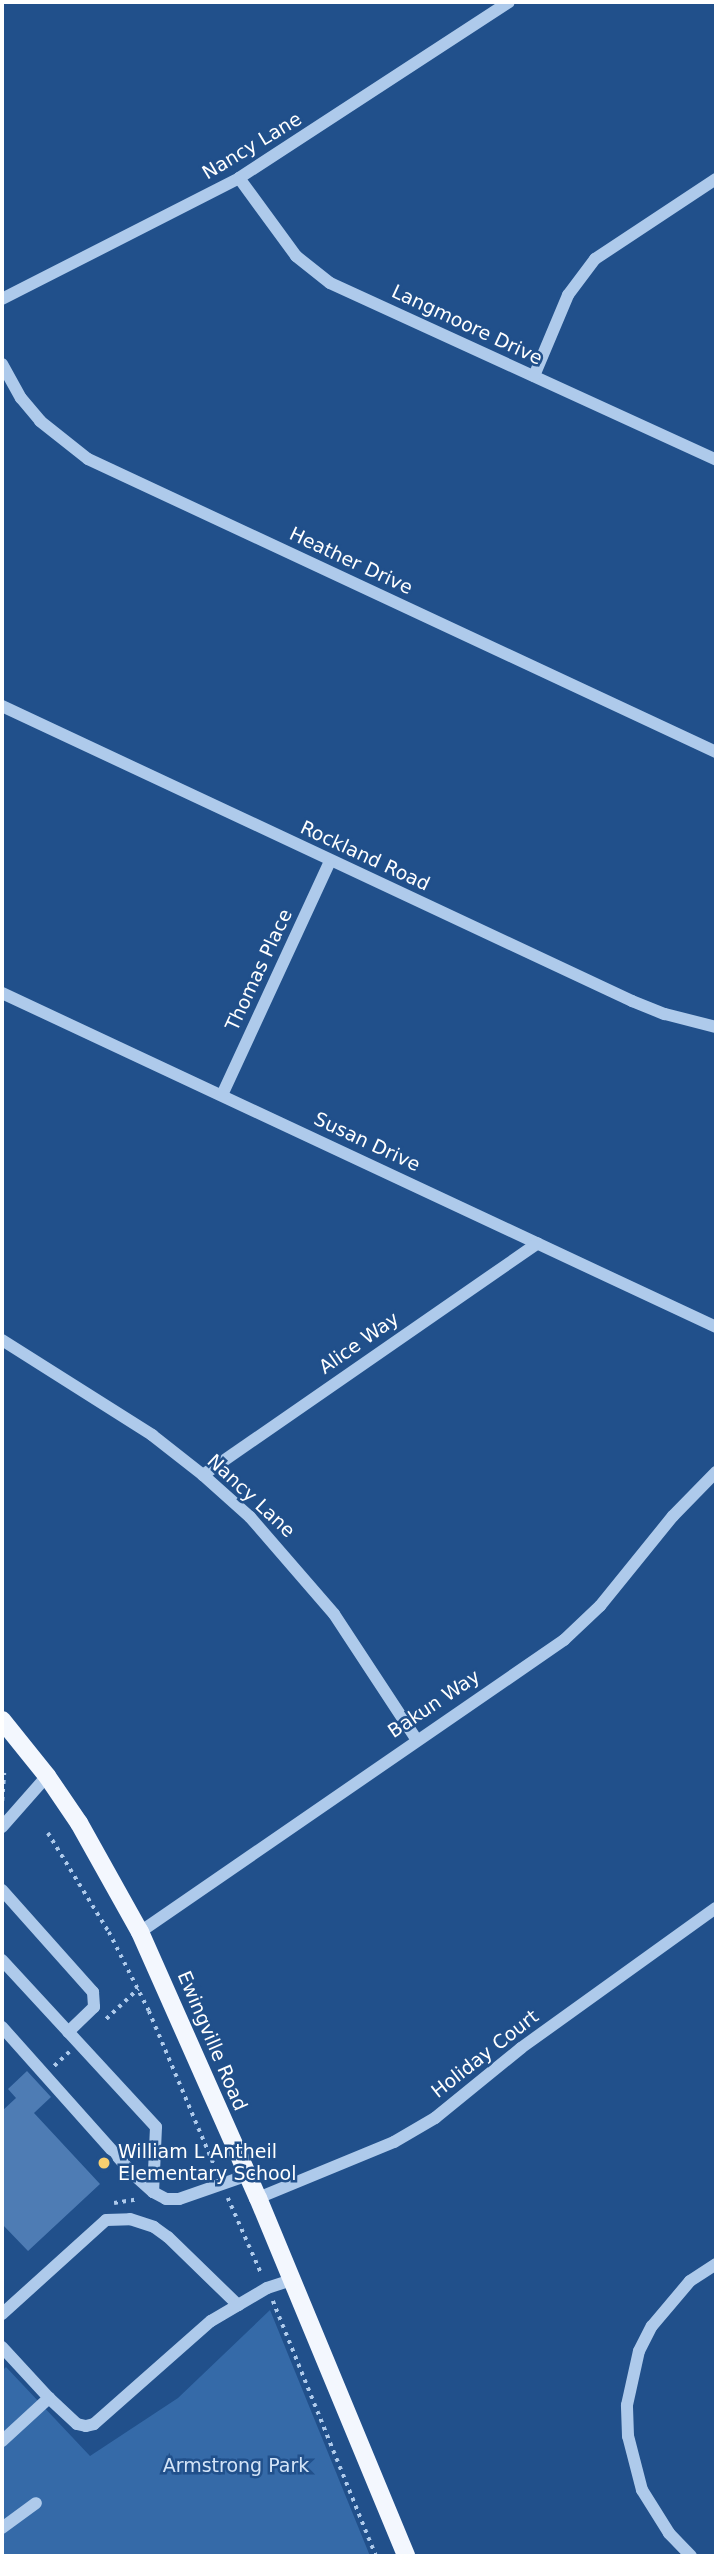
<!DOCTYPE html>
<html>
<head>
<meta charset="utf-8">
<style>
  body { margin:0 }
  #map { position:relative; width:718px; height:2558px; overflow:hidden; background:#21508b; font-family:"DejaVu Sans",sans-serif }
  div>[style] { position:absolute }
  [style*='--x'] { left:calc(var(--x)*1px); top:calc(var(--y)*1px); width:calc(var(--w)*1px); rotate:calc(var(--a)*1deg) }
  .green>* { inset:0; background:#356aa8 }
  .building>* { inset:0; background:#4e7cb4 }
  .path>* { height:3.5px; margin-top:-1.75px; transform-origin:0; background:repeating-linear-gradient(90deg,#aecaeb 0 3.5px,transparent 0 8.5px) }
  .minor>* { height:12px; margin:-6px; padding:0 6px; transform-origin:6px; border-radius:6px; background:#aecaeb }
  .major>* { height:18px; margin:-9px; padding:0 9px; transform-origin:9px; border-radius:9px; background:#f3f7fe }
  .dots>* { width:19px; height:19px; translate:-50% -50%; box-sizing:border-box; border:4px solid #21508b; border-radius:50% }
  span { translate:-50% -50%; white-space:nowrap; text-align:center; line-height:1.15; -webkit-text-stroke:5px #21508b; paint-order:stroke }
  .street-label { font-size:19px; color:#fff }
  .poi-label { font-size:19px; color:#fff }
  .left { translate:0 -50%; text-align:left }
  .park-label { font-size:19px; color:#d3e4f8 }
  .frame { position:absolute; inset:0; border:4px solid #fff; pointer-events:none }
</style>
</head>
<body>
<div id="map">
  <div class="green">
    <div style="clip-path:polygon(270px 2310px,370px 2556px,2px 2556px,2px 2371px,6px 2367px,90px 2456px,178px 2398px)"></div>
  </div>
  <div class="building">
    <div style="clip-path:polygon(27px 2071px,51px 2097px,34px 2113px,100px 2184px,28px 2251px,2px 2224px,2px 2111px,16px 2098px,8px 2089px)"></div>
  </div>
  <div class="path">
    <div style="--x:2;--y:1801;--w:28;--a:-86"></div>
    <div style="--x:48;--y:1833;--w:116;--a:58.4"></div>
    <div style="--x:109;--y:1932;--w:89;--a:63.1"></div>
    <div style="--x:149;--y:2011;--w:175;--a:67.1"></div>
    <div style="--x:106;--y:2019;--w:44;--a:-43.2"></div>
    <div style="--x:54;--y:2066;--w:21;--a:-43"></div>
    <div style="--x:228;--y:2198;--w:84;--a:66.2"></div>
    <div style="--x:114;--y:2203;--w:24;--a:-9"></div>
    <div style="--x:273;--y:2301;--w:275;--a:68"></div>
  </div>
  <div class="minor">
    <div style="--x:239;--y:178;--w:97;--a:53.8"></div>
    <div style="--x:296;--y:256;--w:43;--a:38.5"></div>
    <div style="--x:330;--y:283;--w:425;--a:24.6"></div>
    <div style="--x:2;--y:299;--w:266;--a:-27"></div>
    <div style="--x:239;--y:178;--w:322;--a:-33.1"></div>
    <div style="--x:2;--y:364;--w:39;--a:61"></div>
    <div style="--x:21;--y:398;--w:30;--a:50"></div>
    <div style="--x:40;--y:421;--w:61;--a:38.4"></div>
    <div style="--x:88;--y:459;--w:693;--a:25.01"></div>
    <div style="--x:534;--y:376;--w:88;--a:-67.2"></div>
    <div style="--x:568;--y:295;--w:45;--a:-53.1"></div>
    <div style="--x:595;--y:259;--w:145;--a:-33.5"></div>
    <div style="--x:2;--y:706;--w:696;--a:25.09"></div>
    <div style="--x:632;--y:1001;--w:35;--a:22"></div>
    <div style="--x:665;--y:1014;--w:53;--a:14.3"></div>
    <div style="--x:2;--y:993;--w:788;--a:25.07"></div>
    <div style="--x:222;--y:1095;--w:258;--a:-65.2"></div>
    <div style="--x:2;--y:1340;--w:178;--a:32.3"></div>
    <div style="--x:152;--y:1435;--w:65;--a:38.1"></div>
    <div style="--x:203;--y:1475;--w:63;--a:41.8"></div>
    <div style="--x:250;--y:1517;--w:128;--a:49.1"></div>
    <div style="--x:334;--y:1614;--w:149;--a:56.7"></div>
    <div style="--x:203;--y:1475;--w:407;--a:-34.7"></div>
    <div style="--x:2;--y:1827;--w:68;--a:-48.6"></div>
    <div style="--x:2;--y:1890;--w:137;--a:48.3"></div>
    <div style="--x:93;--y:1992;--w:15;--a:86"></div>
    <div style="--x:94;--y:2007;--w:36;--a:136"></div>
    <div style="--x:140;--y:1932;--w:515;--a:-34.55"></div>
    <div style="--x:564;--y:1640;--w:50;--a:-43.4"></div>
    <div style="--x:600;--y:1606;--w:116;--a:-51"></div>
    <div style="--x:673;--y:1516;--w:62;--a:-45.7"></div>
    <div style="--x:2;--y:1960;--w:227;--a:47.3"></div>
    <div style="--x:156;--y:2127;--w:65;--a:92.6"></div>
    <div style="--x:2;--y:2027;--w:197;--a:48.3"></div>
    <div style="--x:133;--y:2174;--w:27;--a:42"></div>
    <div style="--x:153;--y:2192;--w:15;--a:28"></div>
    <div style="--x:166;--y:2199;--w:13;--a:0"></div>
    <div style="--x:179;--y:2199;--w:73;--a:-19.2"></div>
    <div style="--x:258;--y:2198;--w:147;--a:-22.4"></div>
    <div style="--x:394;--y:2142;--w:48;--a:-30.3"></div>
    <div style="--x:435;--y:2118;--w:111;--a:-39.1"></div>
    <div style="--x:521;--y:2048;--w:240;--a:-35.7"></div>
    <div style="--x:2;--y:2314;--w:140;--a:-42.1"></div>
    <div style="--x:106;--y:2220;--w:24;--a:-2"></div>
    <div style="--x:130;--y:2219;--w:25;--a:18"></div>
    <div style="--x:154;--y:2227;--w:17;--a:36"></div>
    <div style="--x:168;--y:2237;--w:98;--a:44.2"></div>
    <div style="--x:2;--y:2347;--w:69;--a:47.3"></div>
    <div style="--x:49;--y:2398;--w:38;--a:43"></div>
    <div style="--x:77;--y:2424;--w:9;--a:13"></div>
    <div style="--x:86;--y:2426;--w:8;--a:-14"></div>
    <div style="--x:94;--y:2424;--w:156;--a:-41.4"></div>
    <div style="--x:211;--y:2321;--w:65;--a:-30.5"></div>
    <div style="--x:267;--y:2288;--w:25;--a:-18"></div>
    <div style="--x:2;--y:2441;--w:64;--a:-42.5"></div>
    <div style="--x:2;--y:2528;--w:42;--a:-36.3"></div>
    <div style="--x:691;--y:2556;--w:32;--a:-134"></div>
    <div style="--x:669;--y:2533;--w:51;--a:-122.1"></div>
    <div style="--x:642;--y:2490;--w:56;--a:-104.5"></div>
    <div style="--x:628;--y:2436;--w:31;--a:-92"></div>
    <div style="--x:627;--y:2405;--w:55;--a:-77.5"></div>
    <div style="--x:639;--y:2351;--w:28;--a:-63"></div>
    <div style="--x:652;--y:2326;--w:59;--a:-49.8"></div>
    <div style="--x:690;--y:2281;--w:31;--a:-33"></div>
  </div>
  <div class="major">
    <div style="--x:2;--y:1720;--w:72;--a:51.2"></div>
    <div style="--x:47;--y:1776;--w:57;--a:55.8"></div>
    <div style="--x:79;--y:1823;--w:125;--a:60.8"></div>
    <div style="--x:140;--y:1932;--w:291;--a:66.1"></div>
    <div style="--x:258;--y:2198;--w:387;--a:67.5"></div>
  </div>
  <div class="dots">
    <div style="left:104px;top:2163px;background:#f8cf6f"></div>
  </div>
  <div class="street-label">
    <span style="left:252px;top:146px;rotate:-31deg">Nancy Lane</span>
    <span style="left:467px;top:325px;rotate:25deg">Langmoore Drive</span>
    <span style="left:351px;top:561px;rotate:25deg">Heather Drive</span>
    <span style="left:365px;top:856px;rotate:25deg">Rockland Road</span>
    <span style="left:259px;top:970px;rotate:-65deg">Thomas Place</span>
    <span style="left:367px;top:1142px;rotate:25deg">Susan Drive</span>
    <span style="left:359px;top:1343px;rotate:-35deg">Alice Way</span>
    <span style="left:251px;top:1496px;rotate:43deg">Nancy Lane</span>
    <span style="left:434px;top:1704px;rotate:-34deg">Bakun Way</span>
    <span style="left:212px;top:2041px;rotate:67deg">Ewingville Road</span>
    <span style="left:485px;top:2054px;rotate:-38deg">Holiday Court</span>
  </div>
  <div class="poi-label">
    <span class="left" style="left:118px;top:2163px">William L Antheil<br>Elementary School</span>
  </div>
  <div class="park-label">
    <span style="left:236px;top:2466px">Armstrong Park</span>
  </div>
  <div class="frame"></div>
</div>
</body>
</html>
